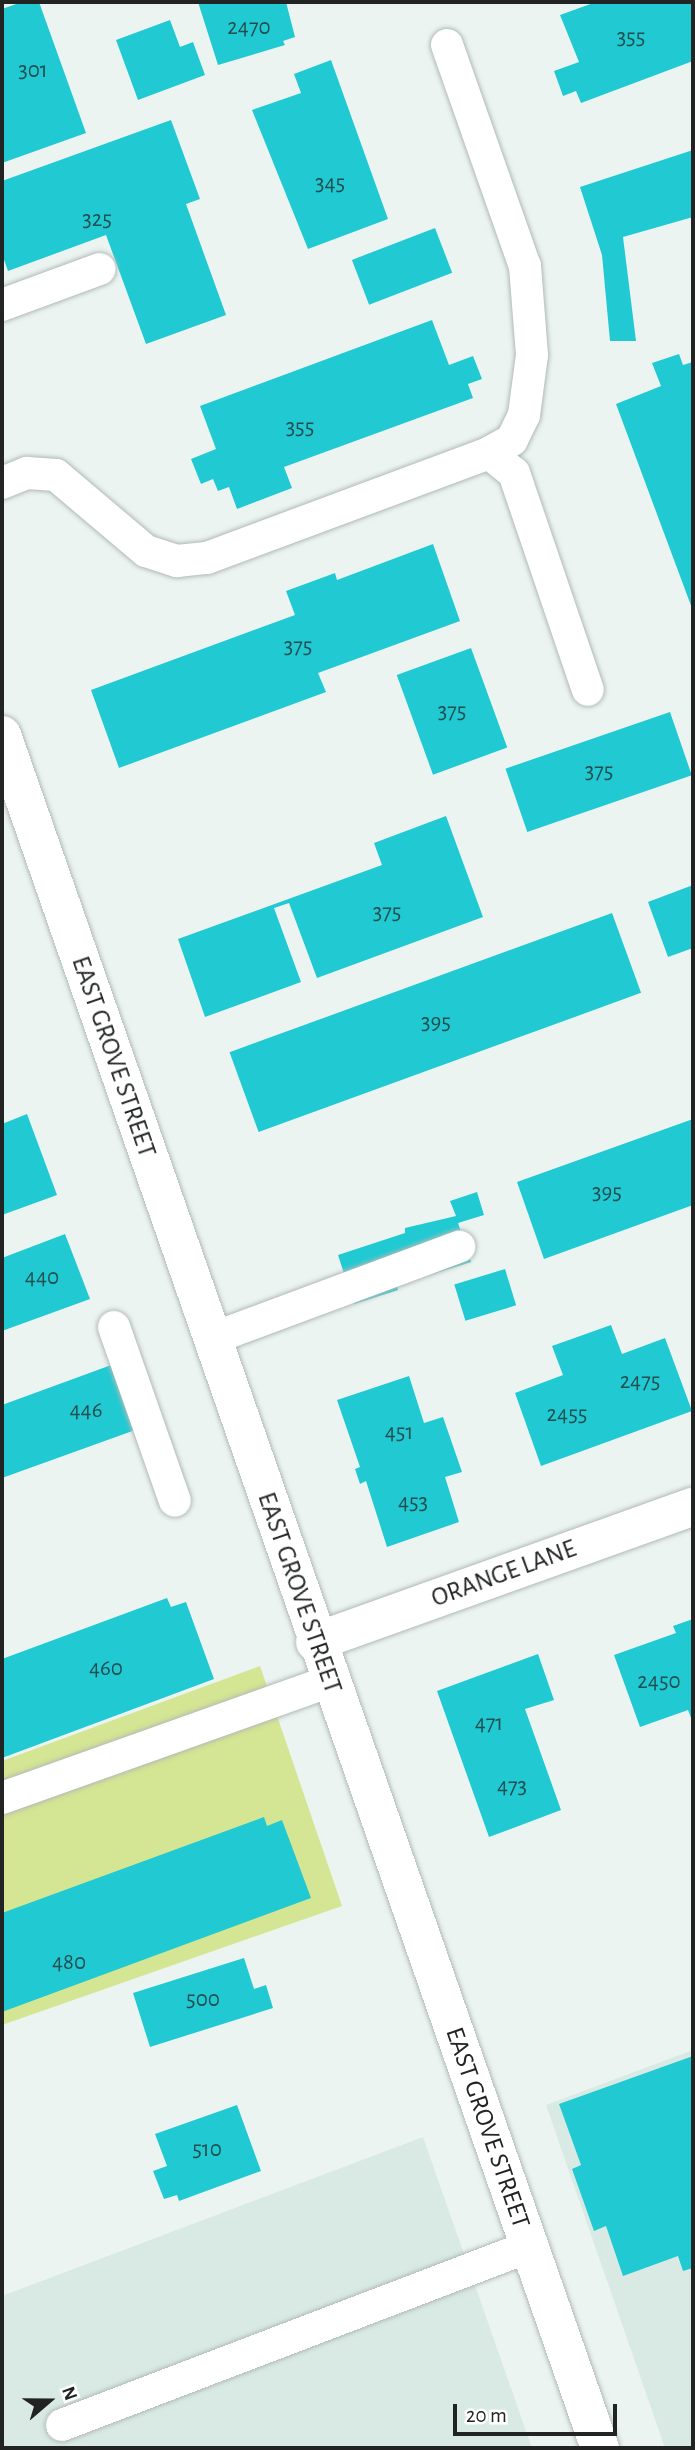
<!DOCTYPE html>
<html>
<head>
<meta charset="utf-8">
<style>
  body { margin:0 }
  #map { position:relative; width:695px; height:2450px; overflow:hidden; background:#ebf4f1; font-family:"Alegreya Sans",sans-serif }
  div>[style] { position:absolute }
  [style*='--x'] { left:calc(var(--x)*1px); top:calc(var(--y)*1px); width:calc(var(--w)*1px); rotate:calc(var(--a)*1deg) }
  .built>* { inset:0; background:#d9eae4 }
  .green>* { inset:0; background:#d4e593 }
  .building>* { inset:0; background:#21cad3; transform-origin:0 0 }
  .roads { filter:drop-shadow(0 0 2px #b2bab7) drop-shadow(0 0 2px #b2bab7) }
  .service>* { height:32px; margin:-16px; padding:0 16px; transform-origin:16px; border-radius:16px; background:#fff }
  .minor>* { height:38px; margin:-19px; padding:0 19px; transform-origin:19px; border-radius:19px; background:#fff }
  .tertiary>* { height:38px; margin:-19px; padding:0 19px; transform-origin:19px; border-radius:19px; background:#fff }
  span { translate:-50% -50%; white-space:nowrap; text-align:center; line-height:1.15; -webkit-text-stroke:5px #fff; paint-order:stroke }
  .number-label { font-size:23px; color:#214e4f }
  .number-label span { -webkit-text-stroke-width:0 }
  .street-label { font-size:26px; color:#212423 }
  .frame { position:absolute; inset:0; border:4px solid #212423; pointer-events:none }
  .north { position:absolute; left:14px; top:2366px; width:70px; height:70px; -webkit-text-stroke:5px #fff; paint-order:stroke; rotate:70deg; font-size:19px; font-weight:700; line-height:28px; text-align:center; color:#212423 }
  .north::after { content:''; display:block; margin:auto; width:24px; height:32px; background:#212423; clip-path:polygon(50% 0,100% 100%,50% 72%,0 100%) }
  .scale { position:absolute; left:453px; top:2404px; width:164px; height:32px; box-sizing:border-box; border:4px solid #212423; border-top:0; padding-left:9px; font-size:21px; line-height:24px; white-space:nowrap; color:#212423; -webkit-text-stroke:5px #fff; paint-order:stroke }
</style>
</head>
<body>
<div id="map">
  <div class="built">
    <div style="clip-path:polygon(693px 2050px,693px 2448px,665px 2448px,546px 2105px)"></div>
    <div style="clip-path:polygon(423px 2137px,532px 2448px,2px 2448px,2px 2296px)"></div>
  </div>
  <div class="green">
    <div style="clip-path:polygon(260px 1666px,342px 1906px,2px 2025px,2px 1761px)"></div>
  </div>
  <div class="building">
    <div style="clip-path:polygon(22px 2px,39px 2px,86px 133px,2px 163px,2px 9px)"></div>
    <div style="clip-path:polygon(198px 2px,286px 2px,295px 37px,283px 41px,285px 45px,218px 65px)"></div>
    <div style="clip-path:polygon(596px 2px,693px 2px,693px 61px,581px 103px,576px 91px,563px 96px,554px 71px,579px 62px,560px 15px)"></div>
    <div style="clip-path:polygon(170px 20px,180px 47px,193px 42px,205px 75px,138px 100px,116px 40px)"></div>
    <div style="clip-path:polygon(331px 60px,388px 219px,308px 249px,252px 110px,301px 93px,294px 74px)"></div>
    <div style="clip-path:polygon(171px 120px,200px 199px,186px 204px,226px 315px,146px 344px,106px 235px,8px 271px,2px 254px,2px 181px)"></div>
    <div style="clip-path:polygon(693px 150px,693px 217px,623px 237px,636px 341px,610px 341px,602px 255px,580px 187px)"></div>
    <div style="left:435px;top:228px;width:48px;height:89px;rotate:69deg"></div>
    <div style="clip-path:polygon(432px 320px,449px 365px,473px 356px,482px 379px,468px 384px,473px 398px,284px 467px,292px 488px,237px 509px,229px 487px,218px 491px,213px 479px,201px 484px,191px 459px,216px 449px,200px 406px)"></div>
    <div style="clip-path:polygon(679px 354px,683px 365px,693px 362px,693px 611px,616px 404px,661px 386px,652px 363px)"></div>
    <div style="clip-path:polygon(433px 544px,460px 621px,318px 673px,326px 692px,119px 768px,91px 690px,295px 615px,286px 591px,335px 573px,337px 580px)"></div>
    <div style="left:471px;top:648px;width:106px;height:79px;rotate:70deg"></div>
    <div style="left:670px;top:712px;width:67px;height:174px;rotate:71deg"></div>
    <div style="clip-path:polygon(446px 816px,483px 917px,317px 978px,289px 903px,274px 908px,301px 982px,205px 1017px,178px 939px,382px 865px,374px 843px)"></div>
    <div style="clip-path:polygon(693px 885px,693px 948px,668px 957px,648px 902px)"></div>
    <div style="left:612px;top:913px;width:85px;height:407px;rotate:70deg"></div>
    <div style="clip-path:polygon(27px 1114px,57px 1195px,2px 1215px,2px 1124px)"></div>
    <div style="clip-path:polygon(693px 1119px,693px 1205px,544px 1259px,517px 1182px)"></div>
    <div style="clip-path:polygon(477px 1192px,484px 1215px,458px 1223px,471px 1262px,397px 1285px,398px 1290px,354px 1304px,338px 1255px,405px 1233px,405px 1228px,456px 1216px,450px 1201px)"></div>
    <div style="clip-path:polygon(65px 1234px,90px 1299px,2px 1331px,2px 1258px)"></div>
    <div style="left:505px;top:1269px;width:38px;height:53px;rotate:73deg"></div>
    <div style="clip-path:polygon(611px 1325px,622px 1354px,665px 1338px,692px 1411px,541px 1466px,515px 1393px,563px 1375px,552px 1346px)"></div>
    <div style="clip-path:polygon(114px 1364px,138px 1429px,2px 1478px,2px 1405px)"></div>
    <div style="clip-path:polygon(409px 1376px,424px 1423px,443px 1417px,462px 1472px,445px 1477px,459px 1522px,387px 1547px,366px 1481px,360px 1484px,355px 1469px,360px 1467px,337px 1400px)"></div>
    <div style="clip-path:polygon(167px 1598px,171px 1607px,186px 1602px,214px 1679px,2px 1758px,2px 1659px)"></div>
    <div style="clip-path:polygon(693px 1619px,693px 1723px,688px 1710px,640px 1727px,614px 1655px,676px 1633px,673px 1626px)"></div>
    <div style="clip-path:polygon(538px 1654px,554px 1700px,525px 1709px,561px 1810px,489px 1837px,437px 1691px)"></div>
    <div style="clip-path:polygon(264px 1817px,267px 1826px,282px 1820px,311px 1898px,2px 2012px,2px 1913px)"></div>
    <div style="clip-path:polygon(244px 1958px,254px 1989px,266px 1985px,273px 2008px,150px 2047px,133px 1993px)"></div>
    <div style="clip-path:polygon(693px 2056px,693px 2268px,683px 2271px,678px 2256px,623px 2276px,606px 2226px,594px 2231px,572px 2169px,581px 2165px,559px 2104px)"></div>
    <div style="clip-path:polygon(237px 2105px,261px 2171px,179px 2201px,177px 2195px,164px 2199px,153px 2171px,167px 2166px,155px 2134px)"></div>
  </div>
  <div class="roads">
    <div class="service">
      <div style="--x:447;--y:45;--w:234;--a:70.6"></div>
      <div style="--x:525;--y:266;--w:89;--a:85.5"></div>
      <div style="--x:532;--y:355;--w:61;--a:97.6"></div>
      <div style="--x:524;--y:415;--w:28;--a:116"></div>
      <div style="--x:512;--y:440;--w:26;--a:151"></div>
      <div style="--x:2;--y:305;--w:104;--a:-20.2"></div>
      <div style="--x:2;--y:483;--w:27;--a:-22"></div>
      <div style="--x:27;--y:473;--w:29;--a:4"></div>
      <div style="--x:56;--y:475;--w:118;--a:40.2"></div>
      <div style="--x:146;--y:551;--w:33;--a:18"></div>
      <div style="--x:177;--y:561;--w:30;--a:-6"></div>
      <div style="--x:207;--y:558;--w:301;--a:-20.4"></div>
      <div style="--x:489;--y:453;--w:32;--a:39"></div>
      <div style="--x:514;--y:473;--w:229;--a:71.2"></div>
      <div style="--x:114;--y:1327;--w:184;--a:70.7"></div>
      <div style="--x:211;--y:1339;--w:265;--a:-20.4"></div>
      <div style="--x:2;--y:1798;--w:348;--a:-19.6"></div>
      <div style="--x:62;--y:2425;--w:499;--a:-20.9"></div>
    </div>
    <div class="minor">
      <div style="--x:315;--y:1642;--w:401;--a:-19.7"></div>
    </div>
    <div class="tertiary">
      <div style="--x:2;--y:735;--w:1814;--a:70.76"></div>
    </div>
  </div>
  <div class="number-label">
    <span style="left:249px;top:28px">2470</span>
    <span style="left:631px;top:38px">355</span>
    <span style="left:33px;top:71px">301</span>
    <span style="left:330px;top:184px">345</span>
    <span style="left:97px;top:220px">325</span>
    <span style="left:300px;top:428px">355</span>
    <span style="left:298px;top:647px">375</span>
    <span style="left:452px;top:712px">375</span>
    <span style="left:599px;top:772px">375</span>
    <span style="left:387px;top:913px">375</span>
    <span style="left:436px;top:1023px">395</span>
    <span style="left:607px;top:1193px">395</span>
    <span style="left:42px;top:1278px">440</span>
    <span style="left:640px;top:1382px">2475</span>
    <span style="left:86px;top:1411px">446</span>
    <span style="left:567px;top:1415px">2455</span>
    <span style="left:399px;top:1433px">451</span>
    <span style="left:413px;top:1503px">453</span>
    <span style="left:106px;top:1669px">460</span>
    <span style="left:659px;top:1682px">2450</span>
    <span style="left:489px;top:1724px">471</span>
    <span style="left:512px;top:1787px">473</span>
    <span style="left:69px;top:1963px">480</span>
    <span style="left:203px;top:2000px">500</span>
    <span style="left:207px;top:2150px">510</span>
  </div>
  <div class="street-label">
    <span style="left:113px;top:1057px;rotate:71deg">EAST GROVE STREET</span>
    <span style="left:504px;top:1574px;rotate:-20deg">ORANGE LANE</span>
    <span style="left:299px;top:1593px;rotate:71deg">EAST GROVE STREET</span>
    <span style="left:487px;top:2128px;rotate:71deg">EAST GROVE STREET</span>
  </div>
  <div class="frame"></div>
  <div class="north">N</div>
  <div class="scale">20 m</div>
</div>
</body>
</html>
